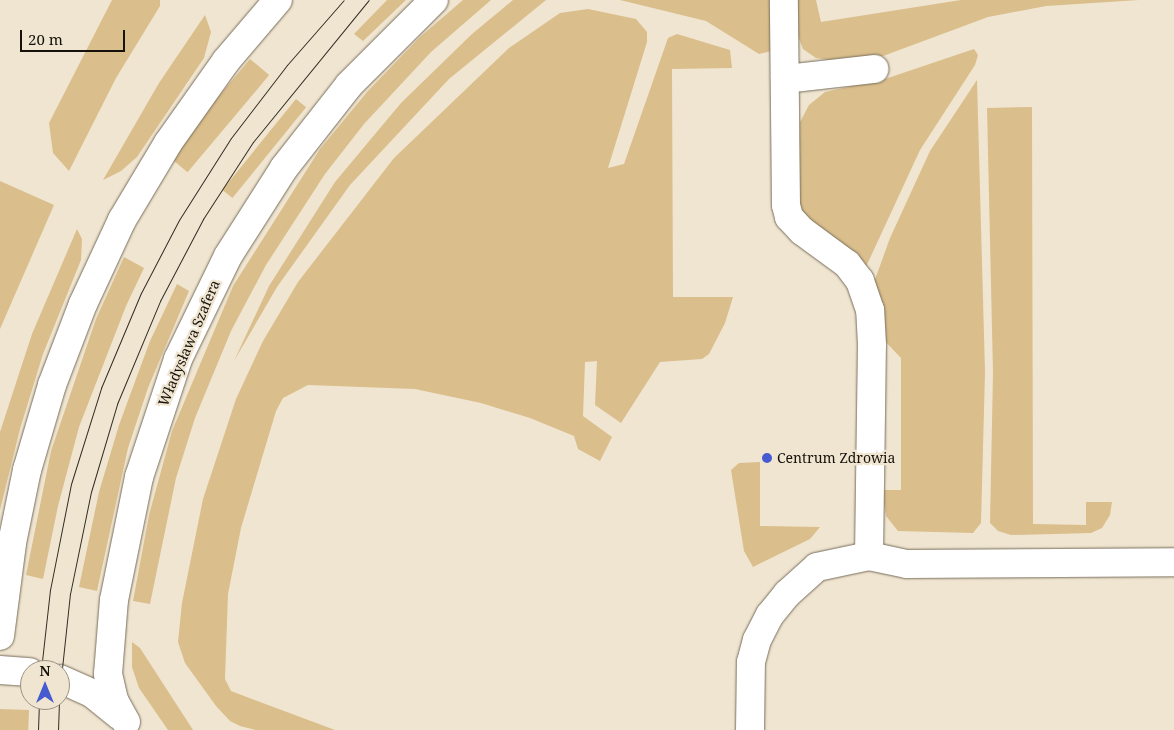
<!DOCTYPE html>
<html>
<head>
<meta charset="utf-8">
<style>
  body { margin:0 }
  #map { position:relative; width:1174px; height:730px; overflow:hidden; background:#f0e5d0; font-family:"Noto Serif",serif }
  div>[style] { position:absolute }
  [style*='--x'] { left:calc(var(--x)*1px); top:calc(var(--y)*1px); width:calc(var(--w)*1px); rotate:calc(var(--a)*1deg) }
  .green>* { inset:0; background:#dabe8c; transform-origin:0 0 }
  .roads { filter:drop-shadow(0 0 1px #776d5b) drop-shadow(0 0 1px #776d5b) }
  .street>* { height:28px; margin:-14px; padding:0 14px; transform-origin:14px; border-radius:14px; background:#fff }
  .secondary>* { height:28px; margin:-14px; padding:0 14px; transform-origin:14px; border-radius:14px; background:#fff }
  .tram>* { height:1px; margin:-0.5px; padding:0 0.5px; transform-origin:0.5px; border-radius:0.5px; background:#312c23 }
  .dots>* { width:14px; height:14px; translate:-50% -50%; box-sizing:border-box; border:2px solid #f0e5d0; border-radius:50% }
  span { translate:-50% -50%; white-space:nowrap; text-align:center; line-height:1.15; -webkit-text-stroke:4.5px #f0e5d0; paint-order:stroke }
  .street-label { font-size:14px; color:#16120b }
  .poi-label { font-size:14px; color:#16120b }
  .left { translate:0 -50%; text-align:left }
  .north { position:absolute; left:20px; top:660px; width:50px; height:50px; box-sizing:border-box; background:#f0e5d0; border:1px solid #999181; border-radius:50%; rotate:0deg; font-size:14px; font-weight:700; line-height:20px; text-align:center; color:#16120b }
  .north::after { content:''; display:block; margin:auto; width:18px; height:22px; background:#465bcf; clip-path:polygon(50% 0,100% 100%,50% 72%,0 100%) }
  .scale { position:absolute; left:20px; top:30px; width:105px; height:22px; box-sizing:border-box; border:2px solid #16120b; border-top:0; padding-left:6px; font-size:15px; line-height:18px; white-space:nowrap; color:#16120b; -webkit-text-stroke:4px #f0e5d0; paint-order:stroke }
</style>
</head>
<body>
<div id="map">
  <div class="green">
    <div style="clip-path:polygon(112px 0,160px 0,160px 6px,116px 78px,69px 171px,53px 153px,49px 123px)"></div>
    <div style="clip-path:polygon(387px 0,406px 0,363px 41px,354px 34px)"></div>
    <div style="clip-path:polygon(463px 0,491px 0,431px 52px,364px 124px,325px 174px,266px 265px,231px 331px,195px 418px,176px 478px,150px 604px,133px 601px,149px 515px,172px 431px,233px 286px,320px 149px,367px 92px,420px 37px)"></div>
    <div style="clip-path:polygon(513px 0,546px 0,449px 79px,350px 185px,277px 287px,234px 361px,269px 286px,335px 182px,401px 103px,472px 34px)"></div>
    <div style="clip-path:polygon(620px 0,771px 0,772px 51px,759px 54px,706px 21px)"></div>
    <div style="clip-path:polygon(796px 0,816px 0,821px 22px,961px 0,1139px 0,1046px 6px,988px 17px,875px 59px,837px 61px,816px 58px,803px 49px,798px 36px)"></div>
    <div style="clip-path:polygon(588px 9px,636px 19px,647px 32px,647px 42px,608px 168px,624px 164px,668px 38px,677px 34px,730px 50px,732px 68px,672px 69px,673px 297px,733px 297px,725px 323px,709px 354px,702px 359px,660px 362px,621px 423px,595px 405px,597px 361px,585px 362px,583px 416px,612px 437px,600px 461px,578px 449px,574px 436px,530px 418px,481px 403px,415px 389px,308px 385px,283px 398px,276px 411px,241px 528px,228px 594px,225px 679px,231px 691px,335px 730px,256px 730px,240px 726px,230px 721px,216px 706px,185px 663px,178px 642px,182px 603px,203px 499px,236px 399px,263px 341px,298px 282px,394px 158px,509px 48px,560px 13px)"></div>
    <div style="clip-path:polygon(205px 15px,211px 32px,204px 58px,137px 157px,121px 171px,103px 180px,159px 83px)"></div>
    <div style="clip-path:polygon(974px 49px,978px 55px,975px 65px,920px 150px,865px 269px,823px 235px,795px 205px,800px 122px,809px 105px,825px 92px,885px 79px)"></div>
    <div style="left:250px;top:59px;width:25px;height:127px;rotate:40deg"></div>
    <div style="clip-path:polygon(977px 80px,985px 372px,981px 523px,973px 533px,898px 531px,886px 516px,882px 490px,901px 490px,901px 358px,882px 338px,873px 285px,890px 238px,930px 151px)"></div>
    <div style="left:296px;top:99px;width:13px;height:117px;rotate:39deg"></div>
    <div style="clip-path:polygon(1032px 107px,1033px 524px,1086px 525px,1086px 502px,1112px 502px,1110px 515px,1102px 528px,1091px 533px,1011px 535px,998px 531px,990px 523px,993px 373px,987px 108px)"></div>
    <div style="clip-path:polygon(0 181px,54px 205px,0 329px)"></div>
    <div style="clip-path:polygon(77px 229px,82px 239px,81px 260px,43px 354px,20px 429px,0 510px,0 432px,32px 334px)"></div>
    <div style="clip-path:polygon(124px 257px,144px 268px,126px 306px,79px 427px,58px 506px,43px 579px,26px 575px,51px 451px,96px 319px)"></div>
    <div style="clip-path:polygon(177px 284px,189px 291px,148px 388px,128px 448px,97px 591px,79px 587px,99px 492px,119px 425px,150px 341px)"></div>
    <div style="clip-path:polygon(760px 462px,760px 526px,820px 527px,810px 539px,753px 567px,744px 551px,731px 470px,739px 463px)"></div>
    <div style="clip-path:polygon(132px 642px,140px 648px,193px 730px,168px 730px,139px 688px,132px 667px)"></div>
    <div style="left:0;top:709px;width:29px;height:21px;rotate:2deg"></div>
  </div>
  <div class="roads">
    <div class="street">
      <div style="--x:785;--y:79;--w:90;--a:-6.4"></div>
      <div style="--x:869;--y:556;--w:39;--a:12"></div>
      <div style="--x:907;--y:564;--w:267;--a:-0.4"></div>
      <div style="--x:750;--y:730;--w:68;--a:-89.2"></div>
      <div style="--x:751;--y:662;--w:23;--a:-75"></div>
      <div style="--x:757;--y:640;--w:28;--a:-63"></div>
      <div style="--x:770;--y:615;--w:27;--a:-51"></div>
      <div style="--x:787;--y:594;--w:40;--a:-42"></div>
      <div style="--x:817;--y:567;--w:53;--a:-11.9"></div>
      <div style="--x:869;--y:556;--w:211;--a:-89.2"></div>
      <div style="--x:872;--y:345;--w:35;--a:-93"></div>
      <div style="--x:870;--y:310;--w:31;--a:-109"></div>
      <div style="--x:860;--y:281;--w:21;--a:-127"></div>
      <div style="--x:847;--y:264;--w:56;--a:-143.7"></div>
      <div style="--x:802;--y:231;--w:19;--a:-133"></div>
      <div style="--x:789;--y:217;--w:12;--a:-104"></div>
      <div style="--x:786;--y:205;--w:205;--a:-90.6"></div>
    </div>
    <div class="secondary">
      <div style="--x:0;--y:636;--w:94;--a:-82.6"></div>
      <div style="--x:12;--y:543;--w:75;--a:-78.4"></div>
      <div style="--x:27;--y:470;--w:89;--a:-73.6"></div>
      <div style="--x:52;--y:385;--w:87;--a:-69.1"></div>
      <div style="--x:83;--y:304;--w:93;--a:-65.1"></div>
      <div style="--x:122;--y:220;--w:90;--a:-59.1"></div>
      <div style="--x:168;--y:143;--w:100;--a:-54.7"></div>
      <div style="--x:226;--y:61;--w:80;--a:-49.6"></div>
      <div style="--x:0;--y:670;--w:30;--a:4"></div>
      <div style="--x:60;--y:679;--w:36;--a:24"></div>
      <div style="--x:93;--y:694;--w:35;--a:39"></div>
      <div style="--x:126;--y:722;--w:25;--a:-119"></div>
      <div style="--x:114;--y:700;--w:27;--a:-103"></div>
      <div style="--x:108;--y:674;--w:74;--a:-85.4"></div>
      <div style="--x:114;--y:600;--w:126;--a:-78.5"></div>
      <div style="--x:139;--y:477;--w:124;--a:-71.7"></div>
      <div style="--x:178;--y:359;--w:114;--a:-64.1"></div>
      <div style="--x:228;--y:256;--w:104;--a:-57.5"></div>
      <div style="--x:284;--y:168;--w:105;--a:-51.9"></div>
      <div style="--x:349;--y:85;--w:120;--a:-45"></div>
    </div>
  </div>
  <div class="tram">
    <div style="--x:41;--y:670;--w:81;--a:-83.6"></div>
    <div style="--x:50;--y:590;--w:108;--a:-78.8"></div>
    <div style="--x:71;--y:484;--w:101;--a:-72.6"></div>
    <div style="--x:101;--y:388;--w:103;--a:-67.2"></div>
    <div style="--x:141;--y:293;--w:82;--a:-62.5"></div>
    <div style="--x:179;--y:220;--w:97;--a:-57.6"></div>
    <div style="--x:231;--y:138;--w:92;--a:-52.5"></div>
    <div style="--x:287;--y:65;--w:86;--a:-48.8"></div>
    <div style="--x:60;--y:687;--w:94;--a:-83.9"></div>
    <div style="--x:70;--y:594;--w:104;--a:-78.4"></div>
    <div style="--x:91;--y:492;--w:92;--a:-73.5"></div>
    <div style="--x:117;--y:404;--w:112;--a:-67.3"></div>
    <div style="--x:160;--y:301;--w:93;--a:-62.3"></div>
    <div style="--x:203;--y:219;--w:92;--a:-57"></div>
    <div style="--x:253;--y:142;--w:183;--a:-50.8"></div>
    <div style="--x:38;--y:730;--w:30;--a:-88"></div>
    <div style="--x:58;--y:730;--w:30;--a:-88"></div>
  </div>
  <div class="dots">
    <div style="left:767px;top:458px;background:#465bcf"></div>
  </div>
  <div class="street-label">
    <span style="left:189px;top:343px;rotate:-67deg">Władysława Szafera</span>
  </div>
  <div class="poi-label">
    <span class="left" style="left:777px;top:458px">Centrum Zdrowia</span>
  </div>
  <div class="north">N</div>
  <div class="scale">20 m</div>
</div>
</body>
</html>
